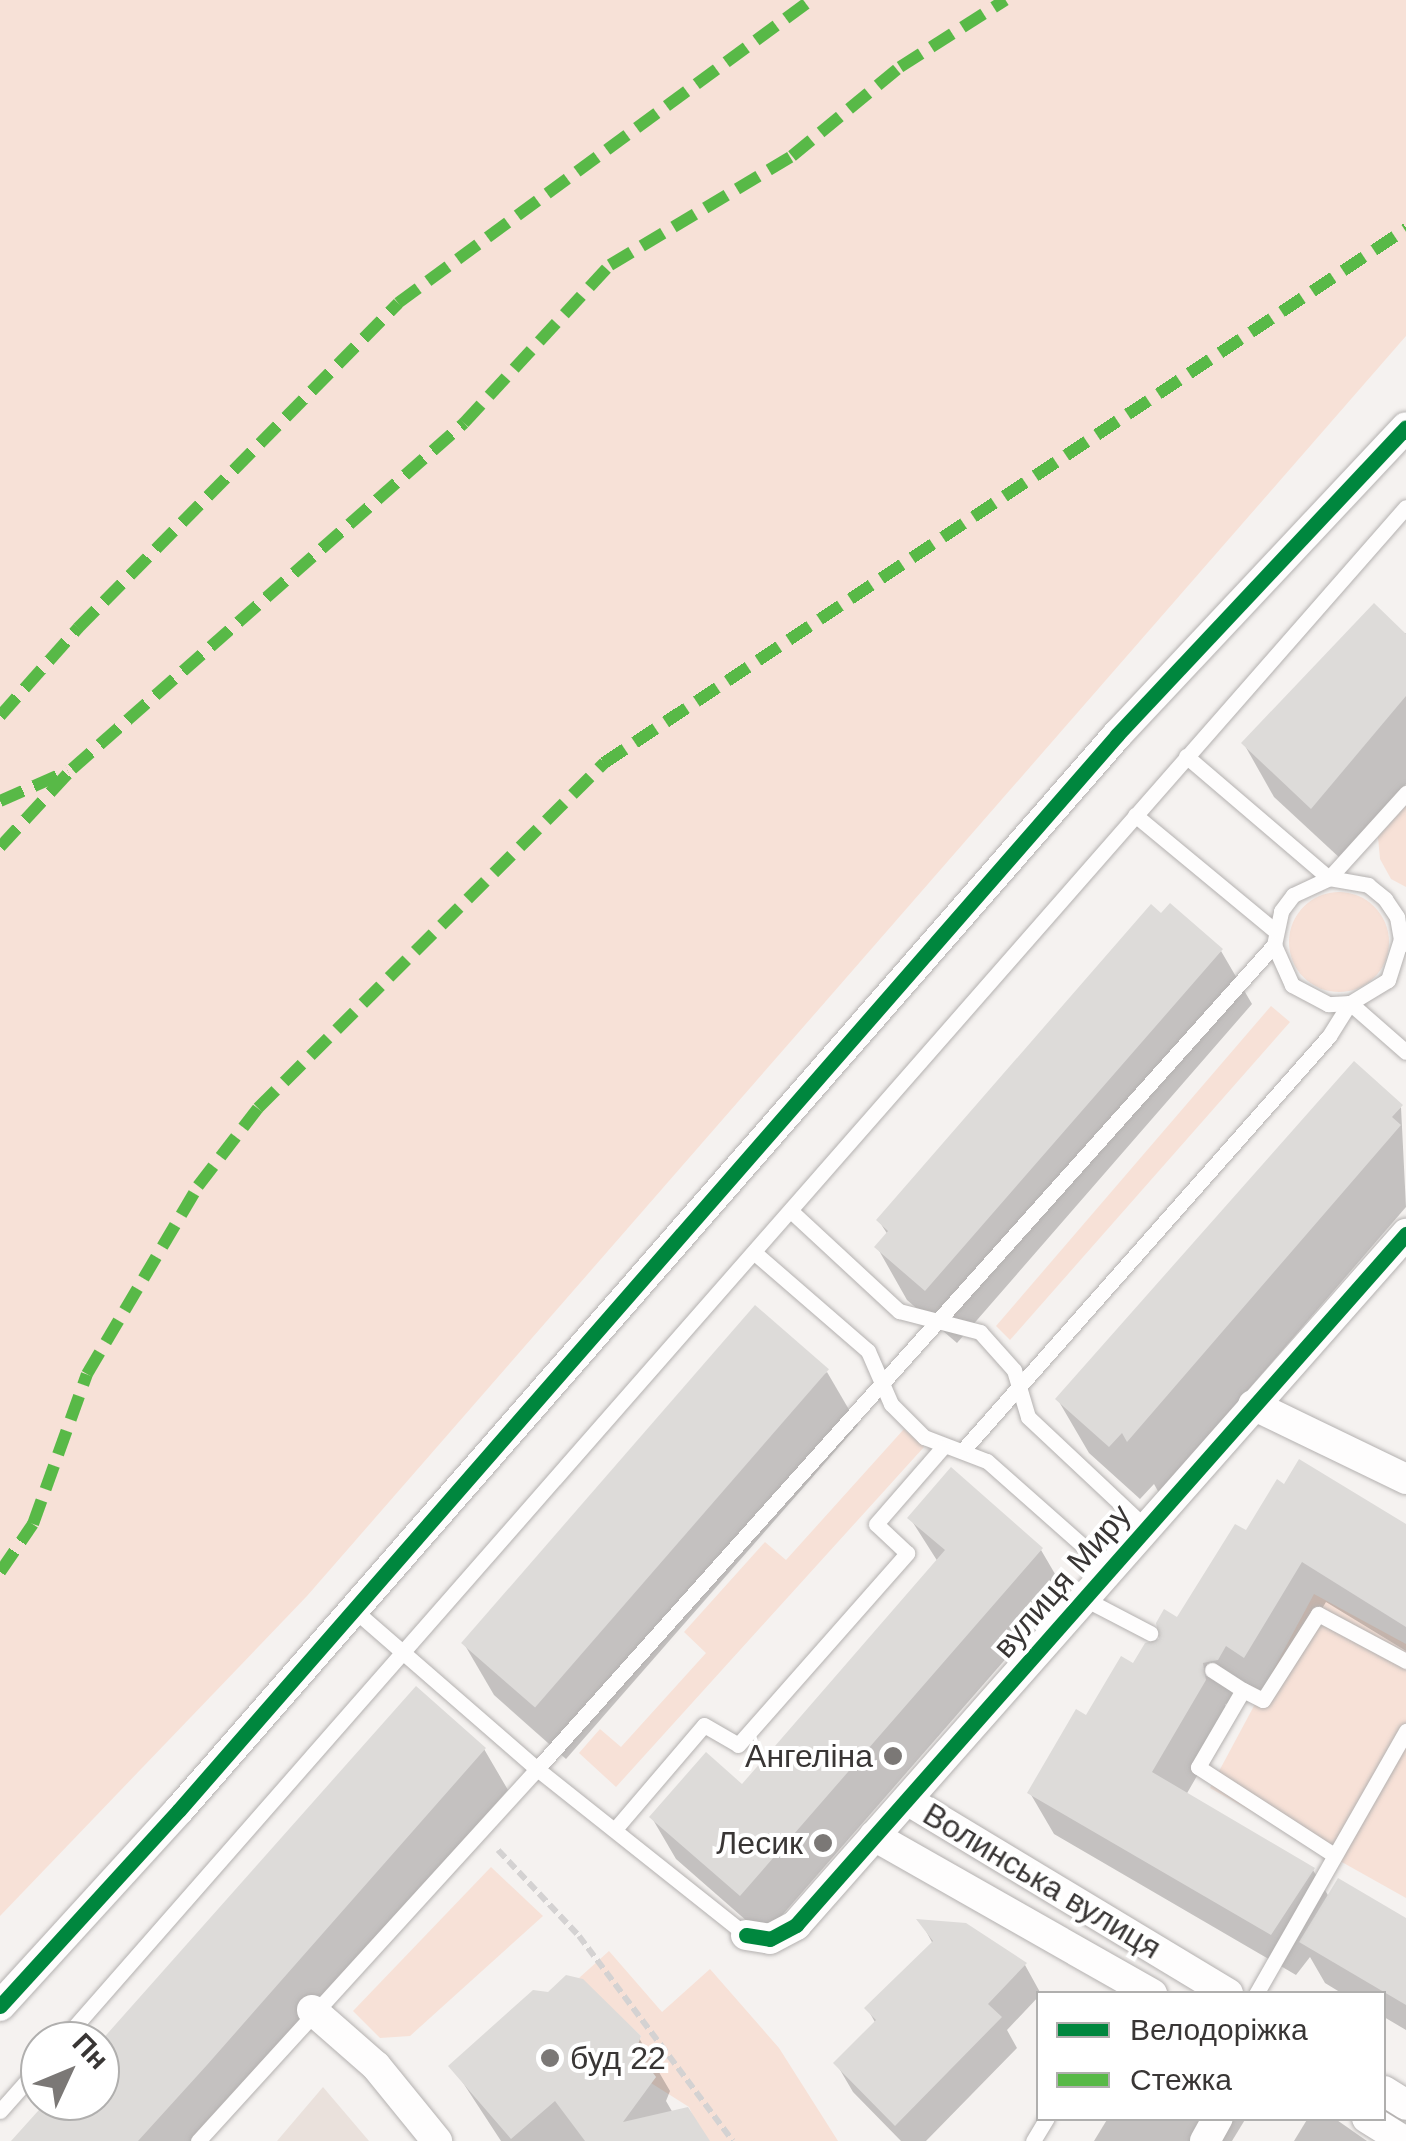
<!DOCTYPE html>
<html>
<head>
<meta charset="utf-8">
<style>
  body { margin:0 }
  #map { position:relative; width:1406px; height:2141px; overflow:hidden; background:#f5f2f0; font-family:Helvetica,sans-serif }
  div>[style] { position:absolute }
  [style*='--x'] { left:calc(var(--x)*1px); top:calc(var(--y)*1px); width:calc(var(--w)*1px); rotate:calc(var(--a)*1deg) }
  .built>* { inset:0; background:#eae1dc }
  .green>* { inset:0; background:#f7e1d7 }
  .round { border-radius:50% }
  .shadow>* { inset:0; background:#0003 }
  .building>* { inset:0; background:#dddbd9; transform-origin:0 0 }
  .path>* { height:6px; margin-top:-3px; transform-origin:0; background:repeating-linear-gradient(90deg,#d4d2d2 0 10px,transparent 0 15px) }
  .roads { filter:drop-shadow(0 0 2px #b4b1b0) drop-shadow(0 0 2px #b4b1b0) }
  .lane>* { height:15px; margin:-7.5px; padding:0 7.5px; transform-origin:7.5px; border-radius:7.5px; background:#fefdfd }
  .street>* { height:30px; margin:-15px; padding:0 15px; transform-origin:15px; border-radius:15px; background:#fefdfd }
  .quiet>* { height:12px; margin-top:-6px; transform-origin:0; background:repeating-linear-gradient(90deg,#58b947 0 25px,transparent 0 37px) }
  .cycleway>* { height:15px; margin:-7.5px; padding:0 7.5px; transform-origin:7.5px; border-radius:7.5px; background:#00873e }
  .dots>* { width:28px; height:28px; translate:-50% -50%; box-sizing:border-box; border:5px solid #fff; border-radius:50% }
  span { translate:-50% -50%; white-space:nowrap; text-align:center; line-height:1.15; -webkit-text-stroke:8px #fff; paint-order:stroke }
  .street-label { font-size:32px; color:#393635 }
  .poi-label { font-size:32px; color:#393635 }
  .right { translate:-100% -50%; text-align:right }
  .left { translate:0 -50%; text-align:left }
  .legend { position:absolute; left:1036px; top:1991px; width:350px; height:130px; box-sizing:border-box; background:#fff; border:2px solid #b0afae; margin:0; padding:12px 18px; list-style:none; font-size:30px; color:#393635 }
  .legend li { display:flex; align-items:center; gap:20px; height:50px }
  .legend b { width:50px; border:2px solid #b0afae }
  .north { position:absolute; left:20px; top:2021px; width:100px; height:100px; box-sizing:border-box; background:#fff; border:2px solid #b0afae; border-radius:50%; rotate:46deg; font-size:28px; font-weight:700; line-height:40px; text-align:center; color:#393635 }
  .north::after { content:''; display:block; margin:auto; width:35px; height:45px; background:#7b7876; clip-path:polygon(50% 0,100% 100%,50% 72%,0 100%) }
</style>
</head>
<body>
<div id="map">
  <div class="built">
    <div style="clip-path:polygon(323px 2087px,369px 2141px,277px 2141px)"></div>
  </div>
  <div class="green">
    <div style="clip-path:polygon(0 0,1406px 0,1406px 336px,307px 1596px,0 1916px)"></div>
    <div style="clip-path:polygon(1406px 806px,1406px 887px,1391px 879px,1380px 859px,1378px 837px)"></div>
    <div class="round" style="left:1289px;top:892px;width:100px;height:100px"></div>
    <div style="clip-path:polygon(1271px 1006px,1290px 1022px,1010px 1340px,996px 1326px)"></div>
    <div style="clip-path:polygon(904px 1429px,924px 1447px,616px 1787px,579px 1753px,600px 1729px,621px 1747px,706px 1653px,684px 1632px,765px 1542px,786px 1560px)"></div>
    <div style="clip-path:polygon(1314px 1594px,1406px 1644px,1406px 1898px,1210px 1788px)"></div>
    <div style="clip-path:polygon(491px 1867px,543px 1916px,410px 2036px,380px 2038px,353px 2011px)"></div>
    <div style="clip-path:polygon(609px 1951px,662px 2012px,710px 1969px,779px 2048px,838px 2141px,704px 2141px,689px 2107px,651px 2083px,656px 2077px,636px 2050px,641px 2036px,579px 1978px)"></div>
  </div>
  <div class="shadow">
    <div style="clip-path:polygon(1406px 633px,1406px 784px,1342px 860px,1274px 797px,1244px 744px)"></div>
    <div style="clip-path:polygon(1221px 951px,1252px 1004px,957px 1343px,907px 1300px,877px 1247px,888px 1235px,879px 1221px)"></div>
    <div style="clip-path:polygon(1401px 1107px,1406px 1207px,1159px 1493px,1154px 1484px,1140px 1499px,1089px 1453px,1058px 1400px)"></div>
    <div style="clip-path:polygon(827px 1372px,858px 1425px,566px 1759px,494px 1695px,463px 1642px)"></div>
    <div style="clip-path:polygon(951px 1471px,1041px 1550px,1065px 1591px,764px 1936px,676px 1859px,652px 1818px,742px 1787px,938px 1562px,910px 1518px)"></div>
    <div style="clip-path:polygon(1406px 1527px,1406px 1651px,1326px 1602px,1268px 1697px,1250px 1685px,1241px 1701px,1225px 1704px,1228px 1722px,1186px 1795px,1313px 1870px,1329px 1897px,1406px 1921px,1406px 2030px,1384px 2017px,1384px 1994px,1343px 1994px,1325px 1983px,1310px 1957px,1296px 1975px,1054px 1834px,1030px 1793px,1247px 1534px)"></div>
    <div style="clip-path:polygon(484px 1749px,508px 1790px,195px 2141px,13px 2141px,49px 2101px,100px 2101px,100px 2044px)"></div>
    <div style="clip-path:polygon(921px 1922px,1025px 1965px,1041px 1994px,1007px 2030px,1017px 2048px,926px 2141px,901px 2141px,853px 2092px,836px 2063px,876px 2024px,867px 2008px,933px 1944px)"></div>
    <div style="clip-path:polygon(639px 2038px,670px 2091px,666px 2101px,673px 2113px,707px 2141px,501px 2141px,452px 2066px)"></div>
    <div style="clip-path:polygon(1108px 2118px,1246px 2118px,1232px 2141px,1094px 2141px)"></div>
    <div style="clip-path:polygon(1308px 2118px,1334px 2118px,1367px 2141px,1294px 2141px)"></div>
  </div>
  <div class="building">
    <div style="clip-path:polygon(1374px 603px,1406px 634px,1406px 696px,1311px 809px,1241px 743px)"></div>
    <div style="clip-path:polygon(1170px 903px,1223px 949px,925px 1291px,874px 1247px,888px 1231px,876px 1220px,1151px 904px,1161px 913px)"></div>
    <div style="clip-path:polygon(1354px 1061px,1403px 1105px,1392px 1117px,1401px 1125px,1127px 1442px,1122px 1433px,1109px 1447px,1055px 1399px)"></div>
    <div style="left:755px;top:1305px;width:98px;height:448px;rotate:41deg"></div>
    <div style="clip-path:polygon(1299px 1459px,1406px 1524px,1406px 1627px,1302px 1562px,1244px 1658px,1226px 1646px,1218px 1660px,1203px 1663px,1206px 1680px,1152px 1772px,1315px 1868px,1271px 1935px,1027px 1793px,1076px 1709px,1086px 1715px,1121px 1656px,1133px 1663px,1145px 1643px,1159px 1639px,1156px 1623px,1164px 1609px,1177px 1617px,1235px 1524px,1246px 1530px,1277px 1479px,1284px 1484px)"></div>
    <div style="clip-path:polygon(951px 1467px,1043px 1548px,740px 1896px,649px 1817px,706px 1752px,742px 1784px,945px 1550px,907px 1518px)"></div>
    <div style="clip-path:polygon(416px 1686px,486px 1748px,207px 2065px,138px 2141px,11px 2141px,47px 2101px,100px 2101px,100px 2042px)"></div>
    <div style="clip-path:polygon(1338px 1878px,1406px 1918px,1406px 2005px,1299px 1942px)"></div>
    <div style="clip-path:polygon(916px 1919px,966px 1923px,1027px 1963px,988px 2004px,1002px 2017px,895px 2126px,833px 2063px,876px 2020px,864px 2008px,933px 1941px)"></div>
    <div style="clip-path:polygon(566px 1975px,583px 1979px,641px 2036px,636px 2050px,656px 2077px,623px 2122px,688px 2107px,710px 2141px,585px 2141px,555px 2101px,511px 2139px,448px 2066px,533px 1990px,548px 1992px)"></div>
  </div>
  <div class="path">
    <div style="--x:498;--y:1850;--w:118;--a:46.7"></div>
    <div style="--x:579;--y:1936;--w:256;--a:53.1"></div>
  </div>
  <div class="roads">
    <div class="lane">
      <div style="--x:1186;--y:756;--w:188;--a:40.5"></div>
      <div style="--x:1329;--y:878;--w:115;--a:-47.8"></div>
      <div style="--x:1135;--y:815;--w:180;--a:39.6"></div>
      <div style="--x:1406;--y:934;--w:7;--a:135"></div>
      <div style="--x:1401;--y:939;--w:43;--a:107.6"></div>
      <div style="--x:1388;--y:980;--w:44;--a:148.8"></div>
      <div style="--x:1350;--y:1003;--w:22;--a:177"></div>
      <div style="--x:1328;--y:1004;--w:41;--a:-152.2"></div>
      <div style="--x:1292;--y:985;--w:44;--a:-114.2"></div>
      <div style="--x:1274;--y:945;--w:35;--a:-78"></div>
      <div style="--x:1281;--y:911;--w:20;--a:-53"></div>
      <div style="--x:1293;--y:895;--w:40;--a:-25"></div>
      <div style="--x:1329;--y:878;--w:40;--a:10"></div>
      <div style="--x:1368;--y:885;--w:22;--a:39"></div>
      <div style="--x:1385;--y:899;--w:22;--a:56"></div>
      <div style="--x:1397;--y:917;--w:22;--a:80"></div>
      <div style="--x:1401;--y:939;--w:7;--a:45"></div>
      <div style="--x:792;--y:1212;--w:146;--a:42.8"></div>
      <div style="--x:899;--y:1311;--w:84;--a:14.5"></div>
      <div style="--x:980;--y:1332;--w:51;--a:48.2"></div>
      <div style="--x:1014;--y:1370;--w:49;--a:73.4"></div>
      <div style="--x:1028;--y:1417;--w:162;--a:43.2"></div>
      <div style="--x:756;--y:1254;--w:148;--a:40.9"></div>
      <div style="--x:868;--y:1351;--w:58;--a:66.5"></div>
      <div style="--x:891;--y:1404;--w:47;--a:45"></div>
      <div style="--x:924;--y:1437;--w:67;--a:20.9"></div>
      <div style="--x:987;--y:1461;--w:163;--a:41.5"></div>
      <div style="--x:964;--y:1449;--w:551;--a:-48.53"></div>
      <div style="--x:1329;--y:1036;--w:39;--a:-58"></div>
      <div style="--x:1350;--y:1003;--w:74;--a:41.2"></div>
      <div style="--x:1083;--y:1598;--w:76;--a:27.6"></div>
      <div style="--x:1212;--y:1670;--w:37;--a:33"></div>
      <div style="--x:616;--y:1828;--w:135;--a:-49.5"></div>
      <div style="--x:704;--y:1725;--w:39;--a:30"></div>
      <div style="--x:738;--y:1745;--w:256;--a:-48.6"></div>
      <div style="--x:907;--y:1553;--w:42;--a:-136.9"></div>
      <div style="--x:876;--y:1524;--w:101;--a:-49"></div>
      <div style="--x:1334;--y:1855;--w:162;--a:-147.1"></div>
      <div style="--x:1198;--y:1767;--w:89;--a:-59.7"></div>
      <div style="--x:1243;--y:1690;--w:22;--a:27"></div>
      <div style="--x:1263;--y:1700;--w:102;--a:-57.4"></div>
      <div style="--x:1318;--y:1614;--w:100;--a:28.1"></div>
      <div style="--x:746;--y:1935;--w:267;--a:-141.5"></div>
      <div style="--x:537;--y:1769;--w:1106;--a:-48.19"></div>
      <div style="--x:1256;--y:1994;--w:303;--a:-60.3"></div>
      <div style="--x:62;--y:2041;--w:2039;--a:-48.78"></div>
      <div style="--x:0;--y:2111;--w:60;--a:-48.4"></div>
      <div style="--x:198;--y:2141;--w:503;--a:-47.66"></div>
      <div style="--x:537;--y:1769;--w:244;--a:-139"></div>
      <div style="--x:1033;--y:2141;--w:27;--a:-59"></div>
    </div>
    <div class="street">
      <div style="--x:1253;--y:1405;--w:170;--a:25.8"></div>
      <div style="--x:907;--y:1800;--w:375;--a:31.1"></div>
      <div style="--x:874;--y:1836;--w:320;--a:29.6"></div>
      <div style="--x:746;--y:1935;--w:24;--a:9"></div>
      <div style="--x:770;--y:1939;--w:30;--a:-28"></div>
      <div style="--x:796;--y:1925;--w:922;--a:-48.56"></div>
      <div style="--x:0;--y:2006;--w:265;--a:-47.6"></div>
      <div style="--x:179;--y:1810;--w:1427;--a:-48.89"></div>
      <div style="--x:1117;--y:735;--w:422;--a:-46.8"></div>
      <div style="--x:312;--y:2010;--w:85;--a:41.2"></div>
      <div style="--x:376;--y:2066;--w:97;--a:50.9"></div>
      <div style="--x:1384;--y:2091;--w:26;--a:32"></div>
      <div style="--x:1367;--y:2118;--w:44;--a:31.9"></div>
      <div style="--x:1205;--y:2141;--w:26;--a:-61"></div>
    </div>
  </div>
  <div class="quiet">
    <div style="--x:0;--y:716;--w:118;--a:-48.4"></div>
    <div style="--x:78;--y:628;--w:456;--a:-45.4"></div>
    <div style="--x:398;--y:303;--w:512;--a:-36.27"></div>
    <div style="--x:0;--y:801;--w:74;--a:-23.8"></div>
    <div style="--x:0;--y:847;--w:106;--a:-47.3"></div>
    <div style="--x:72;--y:769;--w:523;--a:-41.43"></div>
    <div style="--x:464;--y:423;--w:215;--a:-47.3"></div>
    <div style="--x:610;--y:265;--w:212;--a:-30.9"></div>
    <div style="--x:792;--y:156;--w:140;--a:-39.5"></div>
    <div style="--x:900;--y:67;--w:125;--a:-32.5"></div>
    <div style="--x:0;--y:1572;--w:58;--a:-55.5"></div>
    <div style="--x:33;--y:1524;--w:159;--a:-70.2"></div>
    <div style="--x:87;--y:1374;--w:218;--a:-59.4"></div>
    <div style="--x:198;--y:1186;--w:98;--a:-52.4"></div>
    <div style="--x:258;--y:1108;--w:489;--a:-44.9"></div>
    <div style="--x:604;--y:763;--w:964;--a:-33.66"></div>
  </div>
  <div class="cycleway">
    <div style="--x:746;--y:1935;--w:24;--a:9"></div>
    <div style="--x:770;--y:1939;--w:30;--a:-28"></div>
    <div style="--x:796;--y:1925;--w:922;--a:-48.56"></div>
    <div style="--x:0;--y:2006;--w:265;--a:-47.6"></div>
    <div style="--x:179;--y:1810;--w:1427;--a:-48.89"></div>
    <div style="--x:1117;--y:735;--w:422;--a:-46.8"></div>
  </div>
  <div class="dots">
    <div style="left:893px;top:1756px;background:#7b7876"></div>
    <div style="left:823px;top:1843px;background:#7b7876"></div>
    <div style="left:550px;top:2058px;background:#7b7876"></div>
  </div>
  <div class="street-label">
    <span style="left:1062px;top:1581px;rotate:-49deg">вулиця Миру</span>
    <span style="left:1042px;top:1881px;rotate:31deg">Волинська вулиця</span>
  </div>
  <div class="poi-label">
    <span class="right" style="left:873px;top:1756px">Ангеліна</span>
    <span class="right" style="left:803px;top:1843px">Лесик</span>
    <span class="left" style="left:570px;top:2058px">буд 22</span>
  </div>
  <ul class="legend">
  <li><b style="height:12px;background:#00873e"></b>Велодоріжка</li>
  <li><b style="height:12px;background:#58b947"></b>Стежка</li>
  </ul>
  <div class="north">Пн</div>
</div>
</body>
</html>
